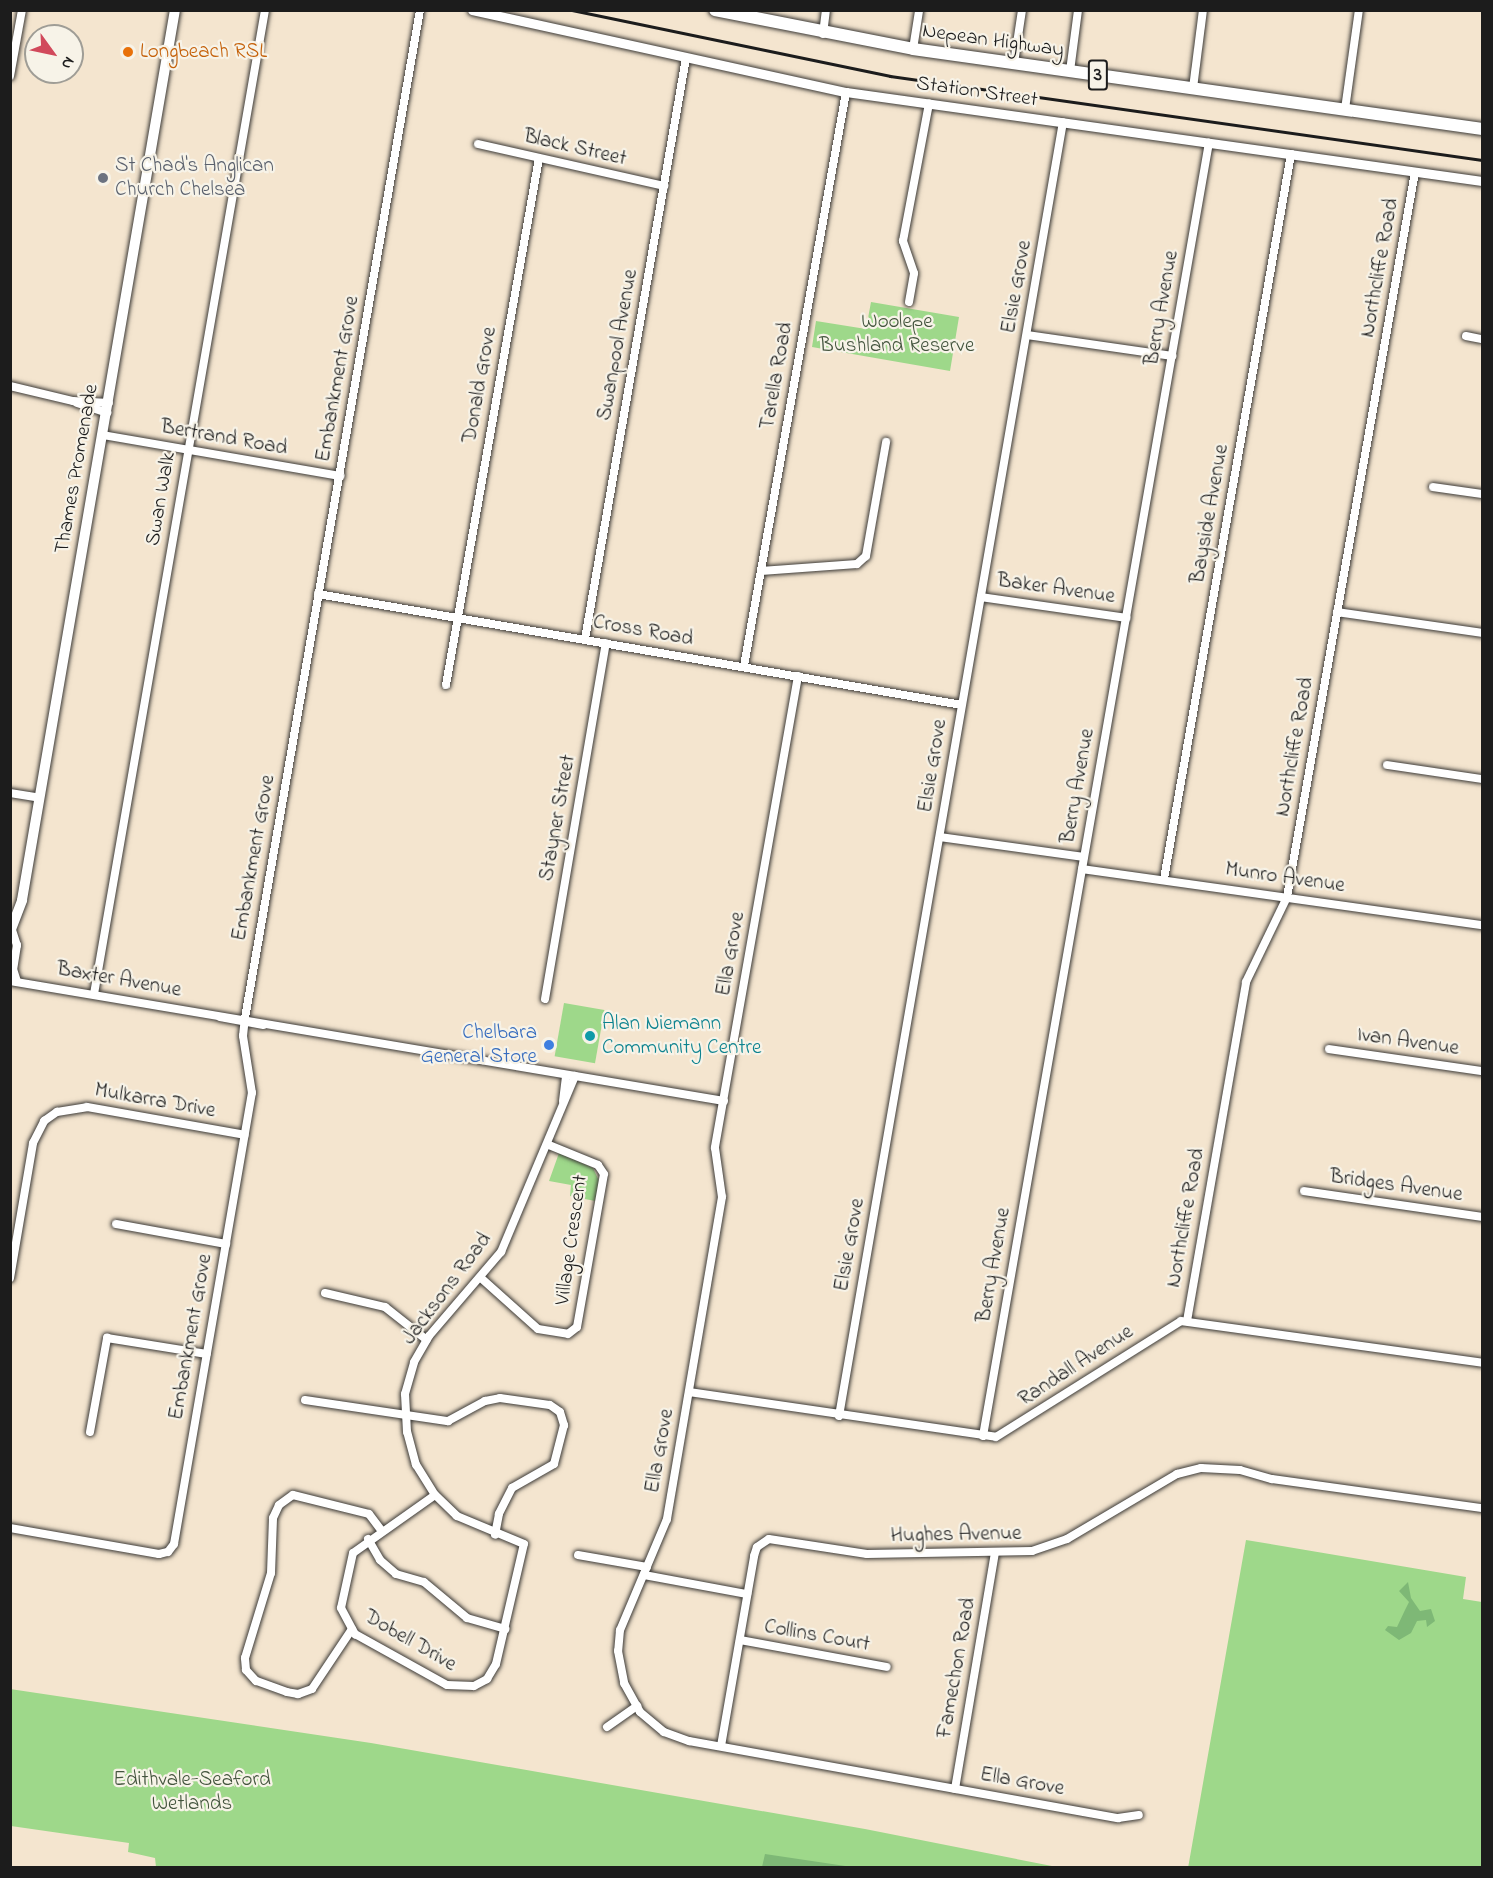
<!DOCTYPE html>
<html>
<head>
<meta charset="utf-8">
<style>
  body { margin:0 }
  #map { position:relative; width:1493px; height:1878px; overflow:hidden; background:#f4e5cf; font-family:"Indie Flower",sans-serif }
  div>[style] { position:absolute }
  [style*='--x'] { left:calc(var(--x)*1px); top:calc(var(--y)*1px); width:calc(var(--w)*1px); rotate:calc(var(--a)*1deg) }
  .green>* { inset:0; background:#9ed88a; transform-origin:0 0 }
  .forest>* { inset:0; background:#7eb876 }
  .roads { filter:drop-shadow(0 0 2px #3c3a37) drop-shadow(0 0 2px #3c3a37) }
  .minor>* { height:8px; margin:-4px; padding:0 4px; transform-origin:4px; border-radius:4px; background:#fff }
  .tertiary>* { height:9px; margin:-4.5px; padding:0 4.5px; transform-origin:4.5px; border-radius:4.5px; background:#fff }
  .secondary>* { height:10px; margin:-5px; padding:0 5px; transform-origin:5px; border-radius:5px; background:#fff }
  .trunk>* { height:12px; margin:-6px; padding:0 6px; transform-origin:6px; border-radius:6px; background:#fff }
  .rail>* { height:3px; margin:-1.5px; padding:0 1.5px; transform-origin:1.5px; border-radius:1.5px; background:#1c1c1c }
  .dots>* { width:16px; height:16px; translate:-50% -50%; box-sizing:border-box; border:3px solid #f7f3e8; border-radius:50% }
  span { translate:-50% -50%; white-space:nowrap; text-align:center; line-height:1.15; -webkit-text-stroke:4.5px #f7f3e8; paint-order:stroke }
  .shield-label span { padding:2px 4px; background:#f7f3e8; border:2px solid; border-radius:4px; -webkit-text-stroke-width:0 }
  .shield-label { font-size:20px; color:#1c1c1c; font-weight:700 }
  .street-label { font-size:21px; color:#1c1c1c }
  .food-label { font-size:21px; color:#c56008 }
  .left { translate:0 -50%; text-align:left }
  .worship-label { font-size:21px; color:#5b616d }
  .park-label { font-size:21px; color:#43543d }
  .culture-label { font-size:21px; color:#0d838f }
  .shop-label { font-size:21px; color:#366cbe }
  .right { translate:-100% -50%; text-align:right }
  .frame { position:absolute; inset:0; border:12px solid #1c1c1c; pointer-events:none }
  .north { position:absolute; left:24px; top:24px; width:60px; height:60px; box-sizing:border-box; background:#f7f3e8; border:2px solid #9f9d96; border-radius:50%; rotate:123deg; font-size:16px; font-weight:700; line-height:24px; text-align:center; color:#1c1c1c }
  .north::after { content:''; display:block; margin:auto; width:21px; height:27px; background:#d1495b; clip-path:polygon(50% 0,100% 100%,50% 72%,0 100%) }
</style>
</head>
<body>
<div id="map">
  <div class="green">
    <div style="clip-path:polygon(871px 302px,959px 317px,950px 371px,812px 347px,816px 321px,866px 329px)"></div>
    <div style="left:564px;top:1003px;width:41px;height:54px;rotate:10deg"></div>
    <div style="clip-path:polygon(559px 1153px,593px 1168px,599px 1181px,595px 1201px,570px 1196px,571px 1185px,549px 1181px)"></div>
    <div style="clip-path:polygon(1246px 1540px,1466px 1577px,1463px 1599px,1482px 1602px,1482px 1867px,1188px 1868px)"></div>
    <div style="clip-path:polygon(10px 1689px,371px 1743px,865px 1829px,1057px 1867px,156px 1867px,155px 1858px,128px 1852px,129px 1843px,11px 1826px)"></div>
  </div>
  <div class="forest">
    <div style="clip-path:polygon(1408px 1582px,1411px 1598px,1420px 1611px,1431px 1609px,1435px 1621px,1427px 1627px,1426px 1620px,1417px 1621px,1411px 1633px,1399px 1640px,1385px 1630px,1388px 1626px,1397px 1627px,1405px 1610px,1409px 1602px,1399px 1591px)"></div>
    <div style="clip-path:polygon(765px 1854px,852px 1867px,762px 1867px)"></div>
  </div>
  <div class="roads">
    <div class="minor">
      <div style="--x:823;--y:34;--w:24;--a:-83"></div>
      <div style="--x:913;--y:49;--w:39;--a:-81"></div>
      <div style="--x:1014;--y:63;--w:54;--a:-81.4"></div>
      <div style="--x:1070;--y:71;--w:62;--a:-82.5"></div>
      <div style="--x:10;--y:76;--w:67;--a:-79.7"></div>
      <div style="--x:1193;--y:88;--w:79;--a:-82.7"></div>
      <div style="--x:1345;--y:109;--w:100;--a:-82"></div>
      <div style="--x:478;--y:144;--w:191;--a:12.7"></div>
      <div style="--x:909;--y:302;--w:29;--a:-80"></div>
      <div style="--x:914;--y:273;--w:34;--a:-109"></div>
      <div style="--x:903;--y:241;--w:140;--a:-79.3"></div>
      <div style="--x:1027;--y:335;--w:147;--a:8.2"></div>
      <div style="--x:1466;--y:336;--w:16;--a:11"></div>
      <div style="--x:10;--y:386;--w:65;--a:13.4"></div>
      <div style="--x:73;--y:401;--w:36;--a:3"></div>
      <div style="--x:77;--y:403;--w:32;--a:18"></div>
      <div style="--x:103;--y:435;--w:241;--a:9.8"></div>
      <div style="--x:1433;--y:487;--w:49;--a:8.1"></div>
      <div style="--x:761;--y:571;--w:96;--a:-4.2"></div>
      <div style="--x:857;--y:564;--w:12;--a:-42"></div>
      <div style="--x:866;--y:556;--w:116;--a:-80"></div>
      <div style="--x:318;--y:594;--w:653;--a:9.78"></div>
      <div style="--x:981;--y:597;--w:147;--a:8.2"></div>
      <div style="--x:1337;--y:612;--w:147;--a:8.2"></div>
      <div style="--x:585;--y:639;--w:590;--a:-80.14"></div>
      <div style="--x:744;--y:666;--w:583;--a:-79.92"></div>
      <div style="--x:798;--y:676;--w:479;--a:100"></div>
      <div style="--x:715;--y:1148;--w:49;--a:81.9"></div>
      <div style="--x:722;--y:1197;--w:327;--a:99.7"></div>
      <div style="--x:667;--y:1519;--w:121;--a:112.9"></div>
      <div style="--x:620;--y:1630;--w:21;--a:95"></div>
      <div style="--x:618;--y:1651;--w:33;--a:79"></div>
      <div style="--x:624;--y:1683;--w:33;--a:61"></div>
      <div style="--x:640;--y:1712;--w:31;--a:40"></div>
      <div style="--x:664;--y:1732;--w:27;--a:20"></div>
      <div style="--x:689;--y:1741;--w:436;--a:10.2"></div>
      <div style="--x:1118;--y:1818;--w:21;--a:-8"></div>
      <div style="--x:446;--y:685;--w:535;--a:-79.99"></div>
      <div style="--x:1387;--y:765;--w:96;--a:8.4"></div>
      <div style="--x:10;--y:793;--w:30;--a:9"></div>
      <div style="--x:940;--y:837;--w:145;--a:7.9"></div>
      <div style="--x:1082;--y:869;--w:404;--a:8"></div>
      <div style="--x:1164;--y:879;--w:736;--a:-80.06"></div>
      <div style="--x:12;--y:930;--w:16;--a:72"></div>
      <div style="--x:17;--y:945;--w:24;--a:99"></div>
      <div style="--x:13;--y:969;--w:13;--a:72"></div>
      <div style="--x:10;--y:981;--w:724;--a:9.54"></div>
      <div style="--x:94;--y:994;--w:999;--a:-80.14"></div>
      <div style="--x:545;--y:999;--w:361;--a:-80.3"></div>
      <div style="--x:220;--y:1017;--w:44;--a:10.5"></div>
      <div style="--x:1329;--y:1049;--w:155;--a:8.2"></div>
      <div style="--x:563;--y:1101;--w:26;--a:-83"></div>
      <div style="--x:1304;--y:1191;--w:180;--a:8.3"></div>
      <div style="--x:116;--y:1224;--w:112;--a:10.3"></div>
      <div style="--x:10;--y:1278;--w:137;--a:-80.3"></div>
      <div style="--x:33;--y:1143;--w:25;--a:-63"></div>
      <div style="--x:44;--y:1121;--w:16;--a:-35"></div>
      <div style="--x:57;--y:1112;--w:30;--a:-9"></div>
      <div style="--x:87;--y:1107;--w:160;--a:10"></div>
      <div style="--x:481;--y:1278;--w:76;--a:41.8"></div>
      <div style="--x:538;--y:1329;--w:30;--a:9"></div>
      <div style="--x:568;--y:1334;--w:11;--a:-38"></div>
      <div style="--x:577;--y:1327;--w:155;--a:-80"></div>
      <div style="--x:604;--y:1174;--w:11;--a:-124"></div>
      <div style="--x:598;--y:1165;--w:53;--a:-157.8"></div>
      <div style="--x:325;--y:1293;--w:62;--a:13.1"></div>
      <div style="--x:385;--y:1307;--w:53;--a:38.2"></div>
      <div style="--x:1187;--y:1321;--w:344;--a:-80.1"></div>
      <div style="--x:1246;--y:982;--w:94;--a:-64.2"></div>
      <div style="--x:1287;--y:897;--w:736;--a:-79.99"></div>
      <div style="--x:689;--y:1392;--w:310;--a:8.3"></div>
      <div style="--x:996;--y:1437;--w:218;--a:-32.1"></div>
      <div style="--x:1181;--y:1321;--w:304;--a:7.9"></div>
      <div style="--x:305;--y:1400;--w:145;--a:8.4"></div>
      <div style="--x:448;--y:1421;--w:42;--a:-28.4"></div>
      <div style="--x:485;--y:1401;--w:15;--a:-11"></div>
      <div style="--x:500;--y:1398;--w:50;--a:8"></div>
      <div style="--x:550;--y:1405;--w:12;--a:35"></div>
      <div style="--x:560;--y:1412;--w:14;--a:73"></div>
      <div style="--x:564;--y:1425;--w:40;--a:104.4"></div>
      <div style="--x:554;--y:1464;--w:48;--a:150.3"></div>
      <div style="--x:512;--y:1488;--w:29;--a:117"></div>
      <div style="--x:499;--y:1514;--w:21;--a:101"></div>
      <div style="--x:839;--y:1416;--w:1313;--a:-80.18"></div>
      <div style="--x:90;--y:1432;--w:96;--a:-79.7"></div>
      <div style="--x:107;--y:1338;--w:101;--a:9.1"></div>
      <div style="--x:983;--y:1436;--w:1313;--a:-80.09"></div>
      <div style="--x:435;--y:1495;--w:100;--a:144.7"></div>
      <div style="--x:353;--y:1553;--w:56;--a:102.3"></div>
      <div style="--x:341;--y:1608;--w:30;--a:62"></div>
      <div style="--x:355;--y:1634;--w:105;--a:29"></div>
      <div style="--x:447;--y:1685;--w:27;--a:2"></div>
      <div style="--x:474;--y:1686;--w:15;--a:-28"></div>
      <div style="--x:487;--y:1679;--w:17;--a:-59"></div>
      <div style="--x:496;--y:1664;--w:123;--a:-76.9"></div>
      <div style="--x:524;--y:1544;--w:73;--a:-157.3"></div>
      <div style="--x:457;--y:1516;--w:30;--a:-136"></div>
      <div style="--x:435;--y:1495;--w:36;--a:-122"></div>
      <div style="--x:416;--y:1465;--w:34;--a:-105"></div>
      <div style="--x:407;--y:1432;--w:38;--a:-93"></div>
      <div style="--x:405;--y:1394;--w:33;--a:-74"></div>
      <div style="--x:414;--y:1362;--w:30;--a:-60"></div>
      <div style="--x:429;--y:1336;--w:111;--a:-49.4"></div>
      <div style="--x:501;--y:1252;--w:191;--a:-67.2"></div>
      <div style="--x:10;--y:1528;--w:151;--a:9.9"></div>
      <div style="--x:159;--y:1554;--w:9;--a:-13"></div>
      <div style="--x:168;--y:1552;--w:10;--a:-53"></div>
      <div style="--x:174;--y:1544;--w:458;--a:-80.2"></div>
      <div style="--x:252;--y:1093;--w:58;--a:-99"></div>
      <div style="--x:243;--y:1036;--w:18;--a:-84"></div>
      <div style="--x:245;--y:1018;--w:1023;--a:-80.15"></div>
      <div style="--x:368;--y:1539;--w:24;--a:60"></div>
      <div style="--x:380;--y:1560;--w:21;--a:41"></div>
      <div style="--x:396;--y:1574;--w:29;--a:16"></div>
      <div style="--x:424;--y:1582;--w:56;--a:39.9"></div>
      <div style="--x:467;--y:1618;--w:40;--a:16"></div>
      <div style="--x:578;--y:1555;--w:70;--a:9.9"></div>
      <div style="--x:644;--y:1575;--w:105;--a:10.5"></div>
      <div style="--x:352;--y:1629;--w:72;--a:123.7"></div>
      <div style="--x:312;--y:1689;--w:15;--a:160"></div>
      <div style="--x:298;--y:1694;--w:11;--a:-170"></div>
      <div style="--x:287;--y:1692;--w:33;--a:-160"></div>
      <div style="--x:256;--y:1681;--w:15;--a:-132"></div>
      <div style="--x:246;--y:1670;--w:12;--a:-95"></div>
      <div style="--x:245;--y:1658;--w:89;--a:-73"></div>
      <div style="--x:271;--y:1573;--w:55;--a:-87.9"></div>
      <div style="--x:273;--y:1518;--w:14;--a:-65"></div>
      <div style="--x:279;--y:1505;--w:17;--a:-36"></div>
      <div style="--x:293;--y:1495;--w:78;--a:14"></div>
      <div style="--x:369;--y:1514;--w:20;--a:53"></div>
      <div style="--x:740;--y:1640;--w:149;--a:10.4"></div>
      <div style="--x:607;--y:1727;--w:37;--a:-35"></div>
      <div style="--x:721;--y:1746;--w:193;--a:-80.1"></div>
      <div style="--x:754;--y:1556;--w:9;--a:-72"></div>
      <div style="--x:757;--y:1547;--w:14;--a:-34"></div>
      <div style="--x:769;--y:1539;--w:99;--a:8.7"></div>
      <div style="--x:867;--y:1554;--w:165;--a:-1"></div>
      <div style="--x:1032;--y:1551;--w:37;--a:-19"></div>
      <div style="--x:1067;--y:1539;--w:128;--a:-30.6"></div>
      <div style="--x:1177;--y:1474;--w:25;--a:-14"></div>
      <div style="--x:1201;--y:1468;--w:39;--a:3"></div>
      <div style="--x:1240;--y:1470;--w:33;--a:16"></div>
      <div style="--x:1272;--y:1479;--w:212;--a:7.9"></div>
      <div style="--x:955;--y:1789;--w:239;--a:-80.4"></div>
    </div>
    <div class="tertiary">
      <div style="--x:472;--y:10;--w:383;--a:12.4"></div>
      <div style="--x:846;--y:92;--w:642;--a:7.97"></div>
    </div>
    <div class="secondary">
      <div style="--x:10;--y:932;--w:34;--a:-69"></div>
      <div style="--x:22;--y:900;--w:903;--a:-80.25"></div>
    </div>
    <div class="trunk">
      <div style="--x:715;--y:10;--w:202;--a:11.1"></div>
      <div style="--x:913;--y:49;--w:575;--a:8"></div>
    </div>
  </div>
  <div class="rail">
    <div style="--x:572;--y:10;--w:325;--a:11.7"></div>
    <div style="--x:890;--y:76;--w:598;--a:8.08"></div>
  </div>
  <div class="dots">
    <div style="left:128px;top:52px;background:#e8710a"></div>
    <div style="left:103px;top:178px;background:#6b7280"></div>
    <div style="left:590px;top:1036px;background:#0f9aa8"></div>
    <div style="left:549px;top:1045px;background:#3f7fe0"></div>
  </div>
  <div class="shield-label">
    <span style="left:1098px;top:75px">3</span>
  </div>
  <div class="street-label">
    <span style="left:993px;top:41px;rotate:8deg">Nepean Highway</span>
    <span style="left:977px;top:92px;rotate:8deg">Station Street</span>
    <span style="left:575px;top:148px;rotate:13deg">Black Street</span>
    <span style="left:1380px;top:268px;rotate:-80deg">Northcliffe Road</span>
    <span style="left:1017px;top:287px;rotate:-80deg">Elsie Grove</span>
    <span style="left:1162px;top:308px;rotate:-80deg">Berry Avenue</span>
    <span style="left:618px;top:345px;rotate:-80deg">Swanpool Avenue</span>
    <span style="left:777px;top:376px;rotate:-80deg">Tarella Road</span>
    <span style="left:338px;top:379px;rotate:-80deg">Embankment Grove</span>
    <span style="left:480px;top:385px;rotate:-80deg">Donald Grove</span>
    <span style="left:224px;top:438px;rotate:10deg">Bertrand Road</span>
    <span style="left:77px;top:469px;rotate:-80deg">Thames Promenade</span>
    <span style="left:161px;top:499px;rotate:-80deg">Swan Walk</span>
    <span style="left:1210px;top:514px;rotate:-80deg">Bayside Avenue</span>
    <span style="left:1056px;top:589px;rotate:8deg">Baker Avenue</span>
    <span style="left:643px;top:631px;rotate:10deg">Cross Road</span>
    <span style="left:1295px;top:747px;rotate:-80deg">Northcliffe Road</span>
    <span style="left:933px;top:766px;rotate:-81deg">Elsie Grove</span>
    <span style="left:1078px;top:786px;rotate:-80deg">Berry Avenue</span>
    <span style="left:558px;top:818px;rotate:-80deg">Stayner Street</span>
    <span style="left:254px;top:858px;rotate:-80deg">Embankment Grove</span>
    <span style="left:1285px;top:878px;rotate:8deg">Munro Avenue</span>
    <span style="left:731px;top:954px;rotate:-80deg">Ella Grove</span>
    <span style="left:119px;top:980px;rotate:10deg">Baxter Avenue</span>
    <span style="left:1408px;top:1042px;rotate:8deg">Ivan Avenue</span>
    <span style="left:155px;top:1101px;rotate:10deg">Mulkarra Drive</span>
    <span style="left:1396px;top:1186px;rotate:8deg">Bridges Avenue</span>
    <span style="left:1186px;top:1218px;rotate:-80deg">Northcliffe Road</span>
    <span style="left:572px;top:1240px;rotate:-82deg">Village Crescent</span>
    <span style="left:850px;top:1245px;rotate:-80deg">Elsie Grove</span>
    <span style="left:994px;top:1265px;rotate:-80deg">Berry Avenue</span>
    <span style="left:447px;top:1289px;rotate:-53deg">Jacksons Road</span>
    <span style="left:191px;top:1337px;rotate:-80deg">Embankment Grove</span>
    <span style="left:1076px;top:1366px;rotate:-33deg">Randall Avenue</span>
    <span style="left:660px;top:1451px;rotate:-80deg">Ella Grove</span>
    <span style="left:956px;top:1535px;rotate:-1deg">Hughes Avenue</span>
    <span style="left:817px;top:1636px;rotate:10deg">Collins Court</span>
    <span style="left:410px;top:1641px;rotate:30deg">Dobell Drive</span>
    <span style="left:957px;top:1668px;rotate:-80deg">Famechon Road</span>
    <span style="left:1022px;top:1782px;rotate:10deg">Ella Grove</span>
  </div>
  <div class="food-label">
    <span class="left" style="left:140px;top:52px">Longbeach RSL</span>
  </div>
  <div class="worship-label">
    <span class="left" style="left:115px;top:178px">St Chad's Anglican<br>Church Chelsea</span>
  </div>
  <div class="park-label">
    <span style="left:897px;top:334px">Woolepe<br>Bushland Reserve</span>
    <span style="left:192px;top:1792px">Edithvale-Seaford<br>Wetlands</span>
  </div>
  <div class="culture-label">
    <span class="left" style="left:602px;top:1036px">Alan Niemann<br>Community Centre</span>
  </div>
  <div class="shop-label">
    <span class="right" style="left:537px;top:1045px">Chelbara<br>General Store</span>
  </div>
  <div class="frame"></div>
  <div class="north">N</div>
</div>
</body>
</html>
